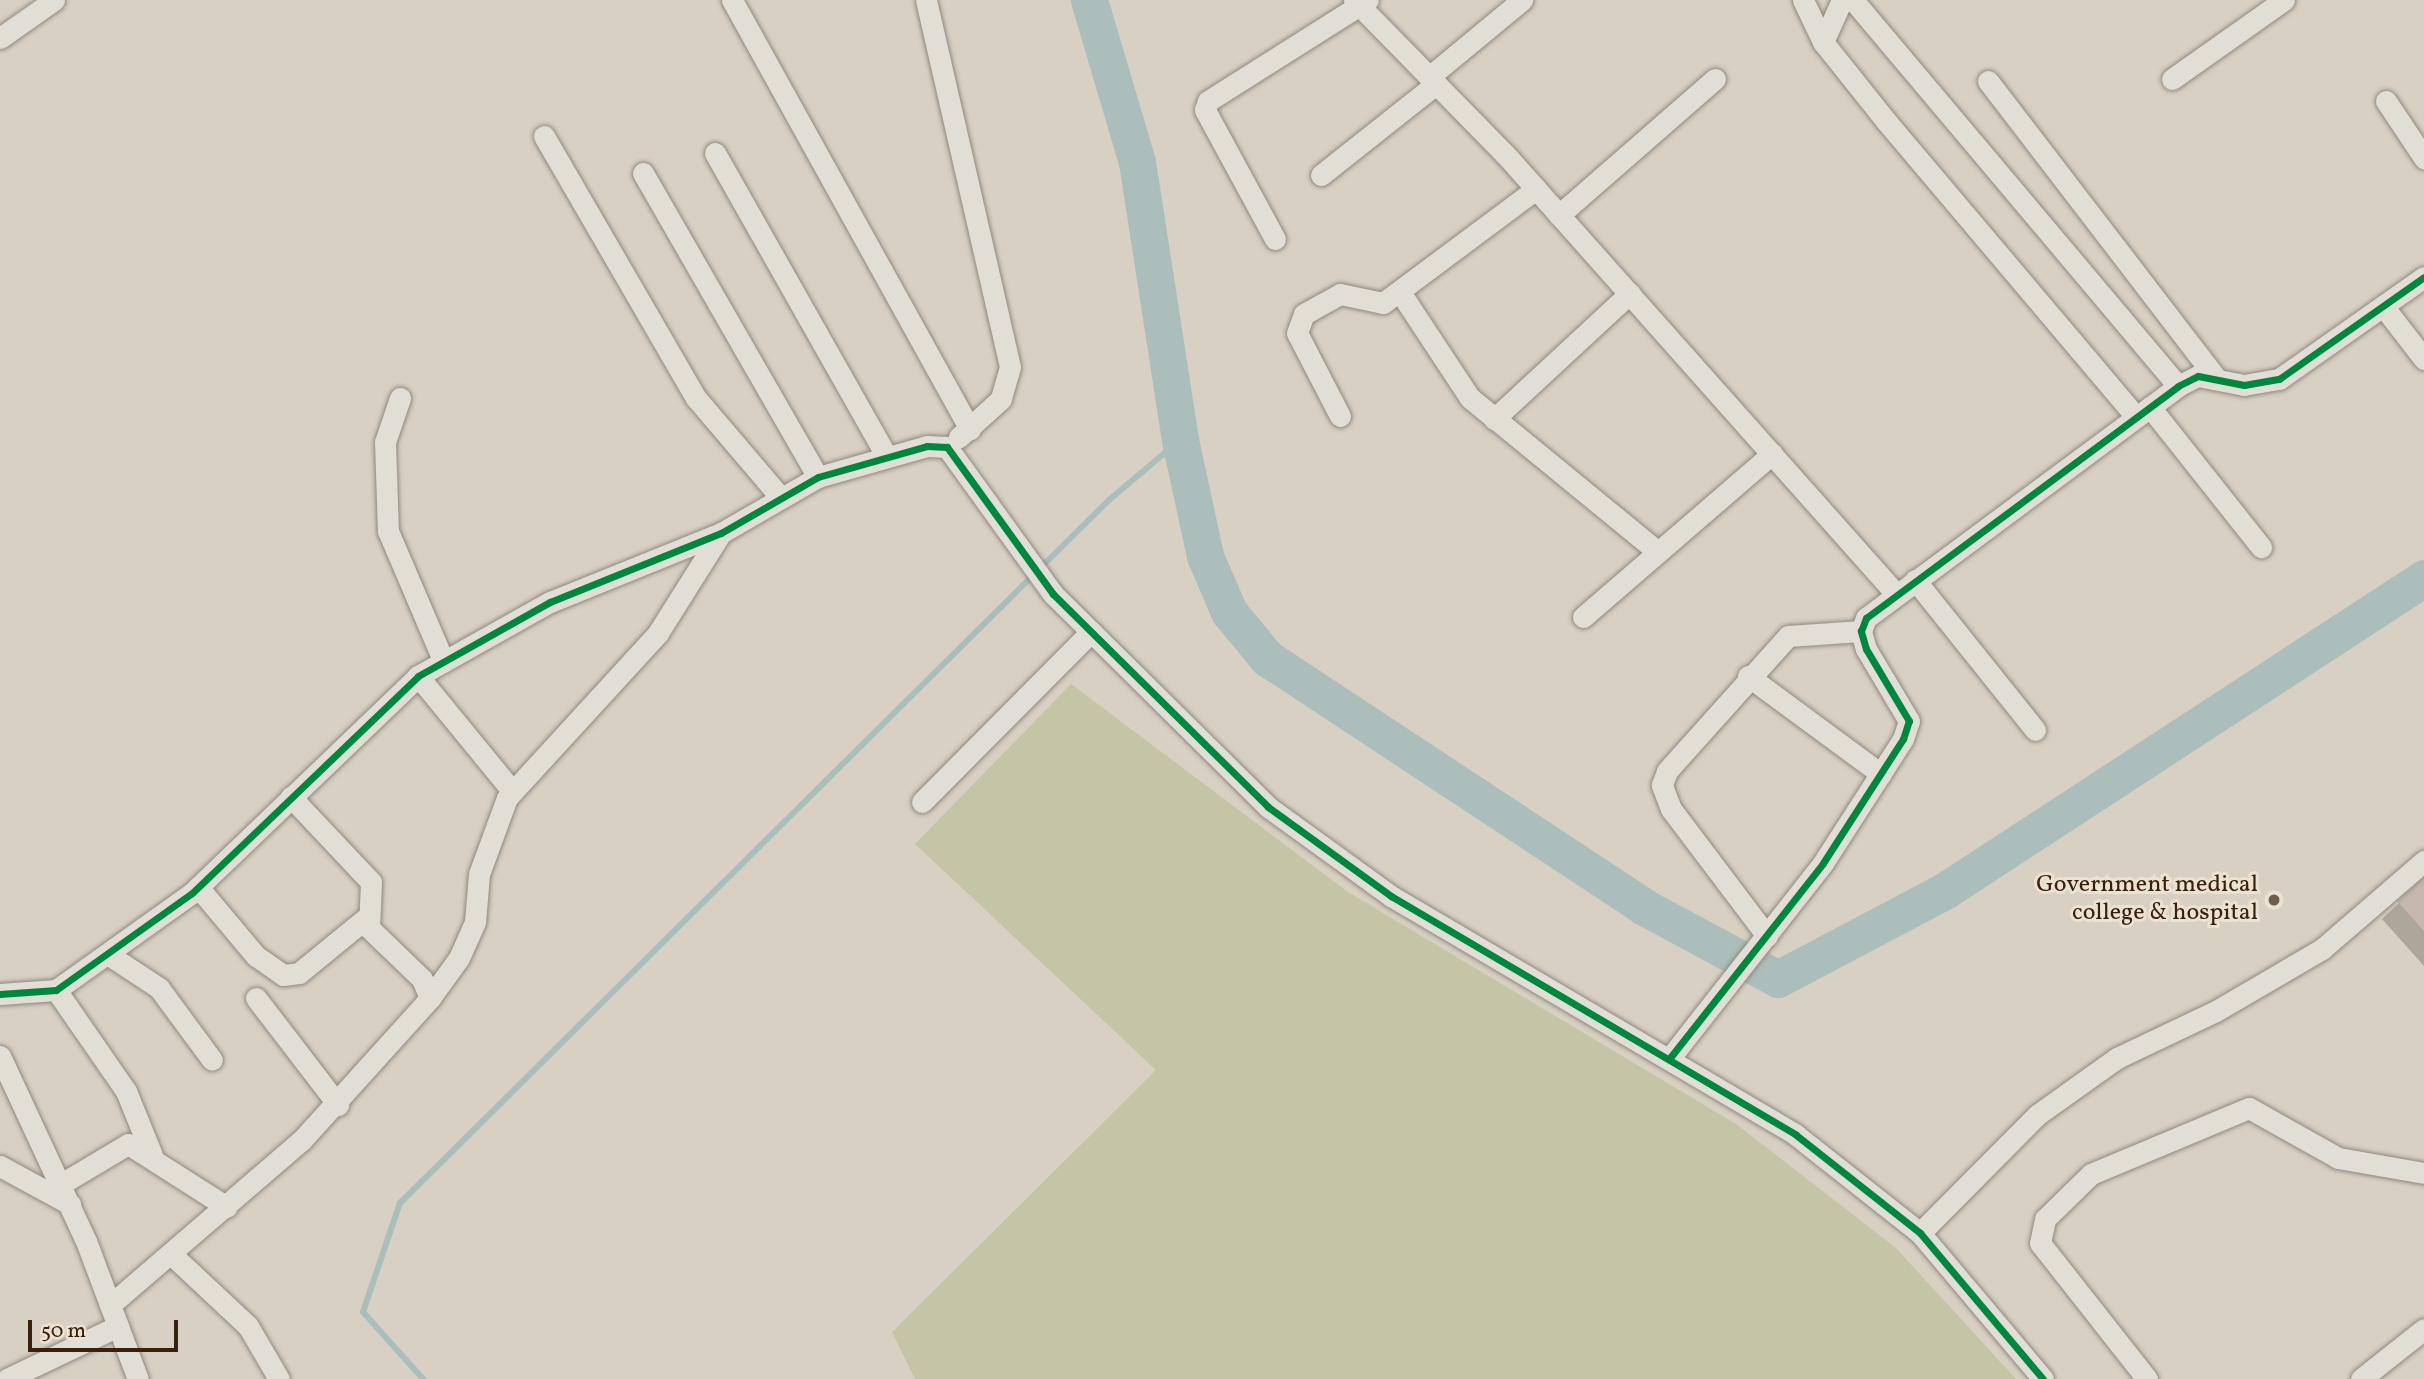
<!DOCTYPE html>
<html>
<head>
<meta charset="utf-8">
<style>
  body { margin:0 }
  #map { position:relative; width:2424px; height:1379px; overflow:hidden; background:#d8d0c2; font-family:Vollkorn,serif }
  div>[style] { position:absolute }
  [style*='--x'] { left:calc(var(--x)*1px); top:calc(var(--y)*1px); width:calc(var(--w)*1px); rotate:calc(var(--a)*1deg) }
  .green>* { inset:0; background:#c4c5a6 }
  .shadow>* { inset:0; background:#0003 }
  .stream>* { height:6px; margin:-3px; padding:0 3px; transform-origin:3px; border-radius:3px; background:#abbebb }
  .river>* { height:37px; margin:-18.5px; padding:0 18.5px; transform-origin:18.5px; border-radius:18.5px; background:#abbebb }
  .building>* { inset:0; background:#c6b8ae }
  .roads { filter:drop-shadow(0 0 2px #8f887e) drop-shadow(0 0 2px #8f887e) }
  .minor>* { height:21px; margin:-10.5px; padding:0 10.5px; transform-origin:10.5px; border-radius:10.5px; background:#e1ded6 }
  .cycleway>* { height:7px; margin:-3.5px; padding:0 3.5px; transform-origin:3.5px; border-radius:3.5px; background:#00873e }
  .dots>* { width:19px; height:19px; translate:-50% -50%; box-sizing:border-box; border:4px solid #ece2d1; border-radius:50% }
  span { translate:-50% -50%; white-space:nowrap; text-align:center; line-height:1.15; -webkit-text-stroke:6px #ece2d1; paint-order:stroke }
  .poi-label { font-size:24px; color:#38200d }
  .right { translate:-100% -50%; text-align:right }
  .scale { position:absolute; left:28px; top:1320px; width:150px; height:32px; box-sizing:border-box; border:4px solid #38200d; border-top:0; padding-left:9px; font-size:21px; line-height:24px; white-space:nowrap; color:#38200d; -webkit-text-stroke:5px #ece2d1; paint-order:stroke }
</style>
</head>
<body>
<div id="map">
  <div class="green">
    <div style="clip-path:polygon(1071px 684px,1348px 892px,1736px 1124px,1896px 1248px,2016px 1379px,915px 1379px,892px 1332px,1156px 1070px,915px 844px)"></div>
  </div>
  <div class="shadow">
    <div style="clip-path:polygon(2424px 879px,2424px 966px,2382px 919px)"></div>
  </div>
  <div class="stream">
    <div style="--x:423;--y:1379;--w:90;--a:-131.8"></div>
    <div style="--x:363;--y:1312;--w:115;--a:-71.3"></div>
    <div style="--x:400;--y:1203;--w:998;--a:-44.76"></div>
    <div style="--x:1109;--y:500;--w:93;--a:-40.2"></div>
  </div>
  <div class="river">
    <div style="--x:1089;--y:0;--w:169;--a:73.5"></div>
    <div style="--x:1137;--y:162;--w:281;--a:81.2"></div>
    <div style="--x:1180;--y:440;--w:119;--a:77.8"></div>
    <div style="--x:1205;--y:556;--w:61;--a:66.8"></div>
    <div style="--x:1229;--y:612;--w:60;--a:50.4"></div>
    <div style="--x:1267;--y:658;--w:452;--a:33.4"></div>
    <div style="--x:1644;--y:907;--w:152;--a:28.2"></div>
    <div style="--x:1778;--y:979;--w:190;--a:-27.9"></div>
    <div style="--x:1946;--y:890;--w:571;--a:-33.13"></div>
  </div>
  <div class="building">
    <div style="clip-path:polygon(2424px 877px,2424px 931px,2397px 901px)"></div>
  </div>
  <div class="roads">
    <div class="minor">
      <div style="--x:732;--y:0;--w:491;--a:61"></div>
      <div style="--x:926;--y:0;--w:376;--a:77.1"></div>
      <div style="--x:1010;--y:367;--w:33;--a:106"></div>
      <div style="--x:1001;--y:399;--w:57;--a:137.9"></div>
      <div style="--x:1354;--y:0;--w:216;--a:45.6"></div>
      <div style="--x:1505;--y:154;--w:589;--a:48.37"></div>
      <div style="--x:1803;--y:0;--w:47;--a:64.5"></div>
      <div style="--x:1823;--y:42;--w:101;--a:51.4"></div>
      <div style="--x:1886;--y:121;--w:387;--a:49.8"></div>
      <div style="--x:1853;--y:0;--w:505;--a:49.9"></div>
      <div style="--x:0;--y:38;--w:66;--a:-35.1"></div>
      <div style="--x:1823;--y:42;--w:46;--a:-65.7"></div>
      <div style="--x:1429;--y:77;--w:121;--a:-39.6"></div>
      <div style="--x:2172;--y:79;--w:137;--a:-35.2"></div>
      <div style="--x:1988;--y:81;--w:372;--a:52.5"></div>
      <div style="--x:2386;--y:101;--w:69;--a:56.3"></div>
      <div style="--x:544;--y:136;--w:303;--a:59.9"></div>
      <div style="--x:696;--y:398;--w:131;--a:49.6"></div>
      <div style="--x:715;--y:153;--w:349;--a:60.5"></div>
      <div style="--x:643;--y:173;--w:351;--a:60.1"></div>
      <div style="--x:1321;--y:175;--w:147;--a:-38.4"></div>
      <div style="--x:1559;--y:215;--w:207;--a:-41.1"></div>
      <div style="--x:1275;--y:239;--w:147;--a:-118.5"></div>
      <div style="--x:1205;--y:110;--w:9;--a:-72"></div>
      <div style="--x:1208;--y:101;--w:189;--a:-32.3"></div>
      <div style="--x:1400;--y:292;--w:127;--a:56.6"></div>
      <div style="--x:1470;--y:398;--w:240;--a:39.3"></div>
      <div style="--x:2383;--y:306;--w:67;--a:52.3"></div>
      <div style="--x:400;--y:398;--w:46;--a:108.8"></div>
      <div style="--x:385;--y:442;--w:89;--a:88.1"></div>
      <div style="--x:388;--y:531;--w:142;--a:66.9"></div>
      <div style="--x:2150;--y:407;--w:179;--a:51.6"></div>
      <div style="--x:1340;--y:416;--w:93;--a:-117.4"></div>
      <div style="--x:1297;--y:333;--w:20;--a:-70"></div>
      <div style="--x:1304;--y:314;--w:41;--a:-29.1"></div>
      <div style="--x:1340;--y:294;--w:44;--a:11.8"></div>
      <div style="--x:1383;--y:303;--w:191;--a:-36.7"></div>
      <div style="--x:1494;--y:419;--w:185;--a:-42.8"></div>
      <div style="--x:1915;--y:580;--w:192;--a:51.3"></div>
      <div style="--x:1583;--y:617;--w:250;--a:-40.8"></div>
      <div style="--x:418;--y:676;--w:149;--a:50.7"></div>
      <div style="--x:1748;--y:676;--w:165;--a:36.4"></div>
      <div style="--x:922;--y:802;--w:240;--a:-45.2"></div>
      <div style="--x:198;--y:887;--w:90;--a:50"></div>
      <div style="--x:256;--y:956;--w:33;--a:35"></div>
      <div style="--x:283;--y:975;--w:16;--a:-7"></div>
      <div style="--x:299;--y:973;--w:85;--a:-39.3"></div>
      <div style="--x:1767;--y:936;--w:159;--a:-127.1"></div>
      <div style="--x:1671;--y:809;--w:26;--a:-111"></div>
      <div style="--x:1662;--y:785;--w:15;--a:-70"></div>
      <div style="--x:1667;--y:771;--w:181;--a:-48.1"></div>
      <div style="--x:1788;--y:636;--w:73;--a:-3.9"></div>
      <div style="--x:109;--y:955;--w:60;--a:33.4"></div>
      <div style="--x:159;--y:988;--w:89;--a:53.6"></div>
      <div style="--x:56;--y:990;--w:123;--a:55.3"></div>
      <div style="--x:126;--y:1091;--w:69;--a:67.9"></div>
      <div style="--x:0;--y:994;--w:56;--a:-4.1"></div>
      <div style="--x:56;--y:990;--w:167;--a:-35.5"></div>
      <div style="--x:192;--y:893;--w:313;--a:-43.8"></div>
      <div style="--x:418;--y:676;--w:151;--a:-29.3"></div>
      <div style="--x:550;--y:602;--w:184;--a:-22"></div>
      <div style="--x:721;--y:533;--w:112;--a:-30"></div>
      <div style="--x:818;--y:477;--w:113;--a:-15.9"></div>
      <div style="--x:927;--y:446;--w:20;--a:3"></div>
      <div style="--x:947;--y:447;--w:181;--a:54.2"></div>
      <div style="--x:1053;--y:594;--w:303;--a:44.7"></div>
      <div style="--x:1268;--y:807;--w:152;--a:35.9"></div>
      <div style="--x:1391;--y:896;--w:470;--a:30.5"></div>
      <div style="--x:1796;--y:1135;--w:158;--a:38.3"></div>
      <div style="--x:1920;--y:1233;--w:191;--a:49.9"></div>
      <div style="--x:256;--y:998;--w:135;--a:52.5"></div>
      <div style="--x:430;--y:998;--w:49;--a:-54.1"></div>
      <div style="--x:459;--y:958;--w:39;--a:-66"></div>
      <div style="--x:475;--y:922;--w:48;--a:-85.2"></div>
      <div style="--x:479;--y:874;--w:81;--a:-69.8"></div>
      <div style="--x:507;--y:798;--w:224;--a:-47.5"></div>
      <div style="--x:658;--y:633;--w:118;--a:-57.8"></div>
      <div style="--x:0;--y:1056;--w:204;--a:65.1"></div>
      <div style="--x:86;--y:1241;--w:147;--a:69.4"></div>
      <div style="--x:1669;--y:1059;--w:249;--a:-51.8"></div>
      <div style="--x:1823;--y:863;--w:148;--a:-57.2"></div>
      <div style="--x:1903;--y:739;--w:19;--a:-72"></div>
      <div style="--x:1909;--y:721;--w:84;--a:-120.8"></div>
      <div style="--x:1866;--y:649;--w:19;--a:-106"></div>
      <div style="--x:1861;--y:631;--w:14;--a:-69"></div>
      <div style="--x:1866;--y:618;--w:389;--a:-36.6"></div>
      <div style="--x:2178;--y:386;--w:22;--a:-27"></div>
      <div style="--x:2198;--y:376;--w:47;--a:11.1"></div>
      <div style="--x:2244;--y:385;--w:36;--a:-10"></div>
      <div style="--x:2279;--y:379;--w:177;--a:-35.1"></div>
      <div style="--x:0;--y:1166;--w:80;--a:28.5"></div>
      <div style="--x:61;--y:1184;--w:78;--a:-30.8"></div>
      <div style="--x:128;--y:1144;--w:117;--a:32.5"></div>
      <div style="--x:1920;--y:1233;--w:166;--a:-45.2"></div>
      <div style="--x:2037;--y:1115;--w:98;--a:-35.5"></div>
      <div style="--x:2117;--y:1058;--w:110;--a:-25.4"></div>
      <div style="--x:2216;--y:1011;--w:123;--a:-30.3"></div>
      <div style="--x:2322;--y:949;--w:135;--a:-40.8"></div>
      <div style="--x:171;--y:1254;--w:105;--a:43.1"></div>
      <div style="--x:248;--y:1326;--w:61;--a:59.7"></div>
      <div style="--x:110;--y:1305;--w:252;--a:-40.7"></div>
      <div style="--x:301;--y:1141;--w:193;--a:-47.9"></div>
      <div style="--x:430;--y:998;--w:21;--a:-113"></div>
      <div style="--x:422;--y:979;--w:74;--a:-136.1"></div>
      <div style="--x:369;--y:928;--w:46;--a:-87.5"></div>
      <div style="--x:371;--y:882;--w:117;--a:-133.3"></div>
      <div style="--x:7;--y:1379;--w:123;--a:-25.5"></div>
      <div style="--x:2147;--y:1379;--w:173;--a:-128.2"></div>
      <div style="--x:2040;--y:1243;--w:25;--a:-78"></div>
      <div style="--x:2045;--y:1219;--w:64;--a:-44.4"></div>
      <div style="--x:2091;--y:1174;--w:171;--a:-22.7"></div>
      <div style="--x:2249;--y:1108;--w:102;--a:29.3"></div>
      <div style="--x:2338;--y:1158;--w:87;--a:9.9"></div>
      <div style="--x:2361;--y:1379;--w:80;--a:-38.4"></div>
    </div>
  </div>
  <div class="cycleway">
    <div style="--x:0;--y:994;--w:56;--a:-4.1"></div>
    <div style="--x:56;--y:990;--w:167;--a:-35.5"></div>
    <div style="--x:192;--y:893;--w:313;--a:-43.8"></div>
    <div style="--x:418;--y:676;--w:151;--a:-29.3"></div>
    <div style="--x:550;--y:602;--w:184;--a:-22"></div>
    <div style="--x:721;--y:533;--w:112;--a:-30"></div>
    <div style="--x:818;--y:477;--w:113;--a:-15.9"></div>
    <div style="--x:927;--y:446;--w:20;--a:3"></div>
    <div style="--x:947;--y:447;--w:181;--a:54.2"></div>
    <div style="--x:1053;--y:594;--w:303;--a:44.7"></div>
    <div style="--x:1268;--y:807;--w:152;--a:35.9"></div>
    <div style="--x:1391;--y:896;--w:470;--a:30.5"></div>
    <div style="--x:1796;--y:1135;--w:158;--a:38.3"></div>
    <div style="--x:1920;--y:1233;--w:191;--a:49.9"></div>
    <div style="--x:1669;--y:1059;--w:249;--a:-51.8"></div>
    <div style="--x:1823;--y:863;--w:148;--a:-57.2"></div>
    <div style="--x:1903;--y:739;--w:19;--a:-72"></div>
    <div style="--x:1909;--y:721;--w:84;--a:-120.8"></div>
    <div style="--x:1866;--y:649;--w:19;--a:-106"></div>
    <div style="--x:1861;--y:631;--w:14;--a:-69"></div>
    <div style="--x:1866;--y:618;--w:389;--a:-36.6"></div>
    <div style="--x:2178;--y:386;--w:22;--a:-27"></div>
    <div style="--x:2198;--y:376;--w:47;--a:11.1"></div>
    <div style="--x:2244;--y:385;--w:36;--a:-10"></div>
    <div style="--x:2279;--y:379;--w:177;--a:-35.1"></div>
  </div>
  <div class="dots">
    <div style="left:2274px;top:900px;background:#705e4c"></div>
  </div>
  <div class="poi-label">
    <span class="right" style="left:2258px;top:900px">Government medical<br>college &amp; hospital</span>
  </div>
  <div class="scale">50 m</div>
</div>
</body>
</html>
